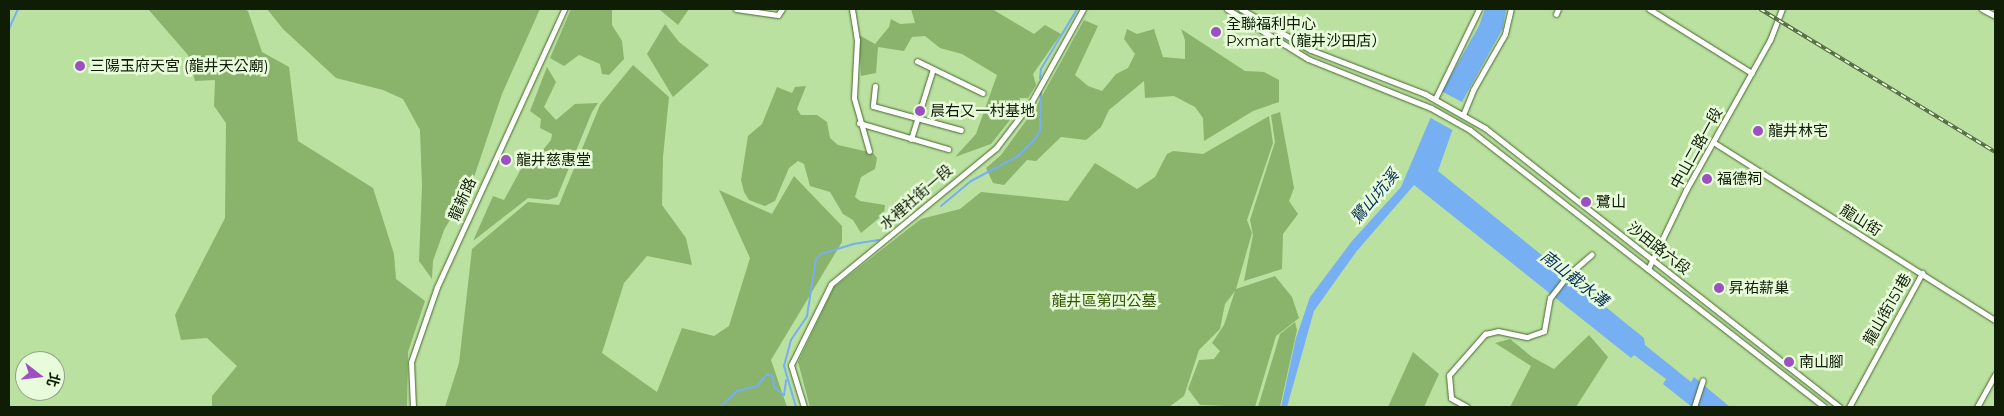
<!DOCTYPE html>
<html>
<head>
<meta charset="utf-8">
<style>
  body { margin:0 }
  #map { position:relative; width:2004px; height:416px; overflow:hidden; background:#bbe1a0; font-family:Montserrat,"Noto Sans TC",sans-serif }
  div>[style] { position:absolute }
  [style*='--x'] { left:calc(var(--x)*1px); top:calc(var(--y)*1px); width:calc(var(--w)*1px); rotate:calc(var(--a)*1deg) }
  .green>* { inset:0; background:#8ab36b }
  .water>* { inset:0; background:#76aff2 }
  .pier>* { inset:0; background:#bbe1a0 }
  .stream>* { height:2px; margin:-1px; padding:0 1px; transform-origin:1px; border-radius:1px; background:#76aff2 }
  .roads { filter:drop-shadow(0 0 1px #46672b) drop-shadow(0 0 1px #46672b) }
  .minor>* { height:5px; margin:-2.5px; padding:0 2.5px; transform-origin:2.5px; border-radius:2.5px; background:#fff }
  .rail>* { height:4px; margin-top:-2px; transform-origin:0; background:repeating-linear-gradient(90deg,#e8fbdb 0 5.5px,#50673f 0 11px); box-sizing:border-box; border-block:1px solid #50673f }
  .dots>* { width:14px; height:14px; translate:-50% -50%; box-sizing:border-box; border:2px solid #e8fbdb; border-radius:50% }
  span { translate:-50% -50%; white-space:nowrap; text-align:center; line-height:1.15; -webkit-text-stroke:5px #e8fbdb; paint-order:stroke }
  .poi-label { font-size:15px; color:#0f1d05 }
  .left { translate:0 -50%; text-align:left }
  .street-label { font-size:15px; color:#0f1d05 }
  .park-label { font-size:15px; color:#305700 }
  .water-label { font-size:16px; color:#042e57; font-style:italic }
  .frame { position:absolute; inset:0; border:10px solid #0f1d05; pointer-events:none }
  .north { position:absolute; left:15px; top:351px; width:50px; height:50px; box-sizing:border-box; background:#e8fbdb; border:1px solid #91a285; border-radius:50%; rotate:106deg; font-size:14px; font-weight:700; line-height:20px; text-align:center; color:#0f1d05 }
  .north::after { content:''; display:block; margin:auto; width:18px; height:22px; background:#9c50c2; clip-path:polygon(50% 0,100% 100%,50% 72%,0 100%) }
</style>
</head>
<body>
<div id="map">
  <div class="green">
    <div style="clip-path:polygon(148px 9px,243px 9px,248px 11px,262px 52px,289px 67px,298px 141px,373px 188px,394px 254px,396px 279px,425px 301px,408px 352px,407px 407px,212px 407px,212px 396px,237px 366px,207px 338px,181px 340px,175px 315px,225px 218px,226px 123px,214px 106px,215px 80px,195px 81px,188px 55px)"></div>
    <div style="clip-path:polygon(267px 9px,540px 9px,502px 94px,472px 183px,444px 230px,433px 261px,432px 279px,419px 261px,422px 186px,420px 130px,403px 99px,383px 90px,336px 78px,283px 29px)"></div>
    <div style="clip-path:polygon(571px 9px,612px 9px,612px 25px,622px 41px,624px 59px,609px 75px,602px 74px,600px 64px,579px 55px,564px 66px,550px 58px)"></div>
    <div style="clip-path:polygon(659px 9px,689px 9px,678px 25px)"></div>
    <div style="clip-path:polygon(911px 9px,992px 9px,1034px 34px,1045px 25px,1061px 34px,1033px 74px,1036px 85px,1028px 98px,1020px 98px,1017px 111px,991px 144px,955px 157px,976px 134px,997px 75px,962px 54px,940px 48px,925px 36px,912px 37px,904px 51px,878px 47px,876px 73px,861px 76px,859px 35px,875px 44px,889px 27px,891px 19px,900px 24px,915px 23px)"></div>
    <div style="clip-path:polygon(1084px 20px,1098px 26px,1075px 75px,1088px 86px,1102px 91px,1116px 74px,1128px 68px,1135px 54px,1124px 39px,1127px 29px,1137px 34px,1154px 29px,1163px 57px,1185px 59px,1185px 40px,1181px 29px,1245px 71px,1264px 72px,1279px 80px,1279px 102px,1253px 111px,1204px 141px,1203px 118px,1195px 107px,1174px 96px,1145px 98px,1144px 81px,1109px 110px,1101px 127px,1086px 140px,1061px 137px,1036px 161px,1027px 160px,1004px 185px,993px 183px,986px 168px,1001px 155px,1036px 107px)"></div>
    <div style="clip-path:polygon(665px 24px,679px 42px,709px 65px,673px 97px,647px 54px)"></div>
    <div style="clip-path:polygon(633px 65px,669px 97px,663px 157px,662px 205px,686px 238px,692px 265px,647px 256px,624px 283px,602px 353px,657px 392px,682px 328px,714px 336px,729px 326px,750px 258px,719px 190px,772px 214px,794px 176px,842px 226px,842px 242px,771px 360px,787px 407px,445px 407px,459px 363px,472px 249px,528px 202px,559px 205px,600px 105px)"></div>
    <div style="clip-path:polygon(547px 67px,556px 82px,544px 107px,556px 120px,575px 104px,598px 103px,592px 112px,557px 197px,548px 200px,528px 198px,473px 241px,493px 196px,504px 200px,526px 160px,537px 157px,551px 140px,552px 134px,540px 128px,541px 119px,530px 111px)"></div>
    <div style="clip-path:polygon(806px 86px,797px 109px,801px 115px,817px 115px,827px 122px,830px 138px,838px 145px,873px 153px,877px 158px,875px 169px,861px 177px,855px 197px,860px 201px,885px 205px,884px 214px,861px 233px,853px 220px,843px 214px,830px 192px,810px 186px,804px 164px,798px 161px,789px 168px,775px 201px,765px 206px,749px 200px,744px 192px,741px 180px,748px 136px,762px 124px,777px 87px,792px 93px,795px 87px)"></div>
    <div style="clip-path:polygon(1280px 112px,1294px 188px,1289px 201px,1298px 214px,1283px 234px,1282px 269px,1244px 281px,1253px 235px,1250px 220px,1275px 142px,1271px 115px)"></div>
    <div style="clip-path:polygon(1269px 116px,1273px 143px,1247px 220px,1252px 233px,1236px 289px,1275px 276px,1292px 297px,1299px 318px,1276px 336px,1255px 407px,1200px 405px,1188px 389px,1199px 360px,1214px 359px,1220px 351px,1212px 343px,1224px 325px,1235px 291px,1225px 304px,1220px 329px,1199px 350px,1184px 396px,1169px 407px,810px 407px,798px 362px,834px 287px,921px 219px,960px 209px,981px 192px,1068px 201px,1095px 163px,1137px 189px,1155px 177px,1167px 154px,1173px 151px,1203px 154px)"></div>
    <div style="clip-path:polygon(1295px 322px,1297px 330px,1280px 407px,1258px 407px,1280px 334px)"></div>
    <div style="clip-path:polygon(1589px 335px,1608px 357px,1576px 407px,1510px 407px,1531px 366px,1495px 343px,1510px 339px,1532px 357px,1554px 369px)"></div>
    <div style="clip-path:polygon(1413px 352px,1439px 374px,1424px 407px,1388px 407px)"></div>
  </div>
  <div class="water">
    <div style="clip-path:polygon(1485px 9px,1506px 9px,1503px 28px,1463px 100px,1438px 171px,1644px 338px,1645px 345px,1691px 382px,1694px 377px,1730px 407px,1692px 407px,1663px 384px,1666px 379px,1634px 355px,1631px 358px,1414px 185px,1356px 252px,1314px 311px,1287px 407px,1281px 407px,1296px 338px,1310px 297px,1352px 241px,1401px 187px,1442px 91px,1479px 26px)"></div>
  </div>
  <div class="pier">
    <div style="clip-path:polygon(1441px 91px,1464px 103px,1456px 132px,1429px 117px)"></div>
  </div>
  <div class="stream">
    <div style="--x:9;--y:29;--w:22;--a:-66"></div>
    <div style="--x:1040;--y:78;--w:9;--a:-84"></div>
    <div style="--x:1041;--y:69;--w:68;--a:-58.9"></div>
    <div style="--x:941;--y:206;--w:39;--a:-40"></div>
    <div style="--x:971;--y:181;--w:53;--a:-28"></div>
    <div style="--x:1018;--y:156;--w:25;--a:-45"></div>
    <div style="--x:1036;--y:138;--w:8;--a:-60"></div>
    <div style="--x:1040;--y:131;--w:42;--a:-88.6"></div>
    <div style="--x:720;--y:407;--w:23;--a:-43"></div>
    <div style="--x:737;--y:391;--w:21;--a:-14"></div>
    <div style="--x:757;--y:386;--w:16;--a:-50"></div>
    <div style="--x:767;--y:374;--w:7;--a:27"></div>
    <div style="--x:773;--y:377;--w:10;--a:84"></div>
    <div style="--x:774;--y:387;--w:13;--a:39"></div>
    <div style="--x:784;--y:395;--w:15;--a:-82"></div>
    <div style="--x:796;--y:407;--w:43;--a:-106.3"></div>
    <div style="--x:784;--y:366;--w:27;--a:-75"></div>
    <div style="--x:791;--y:340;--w:29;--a:-56"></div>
    <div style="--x:807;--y:316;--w:58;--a:-81"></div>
    <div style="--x:816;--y:259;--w:7;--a:-45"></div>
    <div style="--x:821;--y:254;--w:34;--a:-17"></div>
    <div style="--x:853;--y:244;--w:26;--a:-9"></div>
  </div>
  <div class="roads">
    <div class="minor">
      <div style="--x:736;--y:9;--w:42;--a:8.1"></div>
      <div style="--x:778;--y:15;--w:7;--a:-56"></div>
      <div style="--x:852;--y:9;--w:31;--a:81"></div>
      <div style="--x:857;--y:40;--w:58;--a:93"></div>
      <div style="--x:854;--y:98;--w:55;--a:74.2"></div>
      <div style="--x:1227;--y:9;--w:95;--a:31.7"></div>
      <div style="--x:1308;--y:59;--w:132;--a:21.7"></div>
      <div style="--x:1431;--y:108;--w:45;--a:29.4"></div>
      <div style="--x:1470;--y:130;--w:449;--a:38"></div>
      <div style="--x:1241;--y:9;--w:81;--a:30.4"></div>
      <div style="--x:1311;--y:50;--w:122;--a:21.1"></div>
      <div style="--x:1425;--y:94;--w:69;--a:29.5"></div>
      <div style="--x:1485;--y:128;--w:451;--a:38.2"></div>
      <div style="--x:1649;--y:9;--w:121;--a:31.9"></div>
      <div style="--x:1982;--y:9;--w:15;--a:28"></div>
      <div style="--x:1556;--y:14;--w:5;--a:-68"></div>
      <div style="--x:917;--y:61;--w:73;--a:25.9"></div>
      <div style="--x:875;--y:86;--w:20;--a:96"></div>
      <div style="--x:873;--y:106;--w:91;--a:15.3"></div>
      <div style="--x:1435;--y:99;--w:100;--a:-63.9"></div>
      <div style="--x:1463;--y:115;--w:27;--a:-68"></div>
      <div style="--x:1473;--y:90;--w:64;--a:-60.3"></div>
      <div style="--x:1505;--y:34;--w:26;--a:-77"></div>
      <div style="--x:859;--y:123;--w:93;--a:16.3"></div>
      <div style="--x:911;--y:139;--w:73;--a:-72.6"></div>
      <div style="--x:1713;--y:142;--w:333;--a:32.3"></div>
      <div style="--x:1648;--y:269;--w:88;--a:-64.3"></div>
      <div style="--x:1686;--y:190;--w:172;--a:-60.8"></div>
      <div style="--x:1770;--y:40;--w:33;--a:-69"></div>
      <div style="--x:413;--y:407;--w:45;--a:-92.5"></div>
      <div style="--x:411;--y:362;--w:79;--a:-70.9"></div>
      <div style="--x:437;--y:287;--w:306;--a:-65.4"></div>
      <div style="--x:804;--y:407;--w:44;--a:-107.2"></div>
      <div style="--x:791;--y:365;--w:90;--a:-63.7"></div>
      <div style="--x:831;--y:284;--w:214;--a:-39.5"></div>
      <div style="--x:996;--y:148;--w:59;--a:-52.5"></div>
      <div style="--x:1032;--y:101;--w:105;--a:-61"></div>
      <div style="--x:1467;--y:407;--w:18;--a:-151"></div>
      <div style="--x:1451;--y:398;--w:23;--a:-95"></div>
      <div style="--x:1449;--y:375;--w:55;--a:-48.7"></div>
      <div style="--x:1485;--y:334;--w:13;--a:-13"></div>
      <div style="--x:1498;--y:331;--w:30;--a:12"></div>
      <div style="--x:1527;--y:337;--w:18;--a:-19"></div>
      <div style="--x:1544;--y:331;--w:34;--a:-80"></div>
      <div style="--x:1550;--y:298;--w:31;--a:-52"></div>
      <div style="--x:1569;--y:274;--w:30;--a:-41"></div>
      <div style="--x:1694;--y:407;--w:28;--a:-72"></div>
      <div style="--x:1849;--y:407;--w:153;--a:-61.4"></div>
      <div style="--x:1977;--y:407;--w:37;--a:-61"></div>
    </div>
  </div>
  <div class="rail">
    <div style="--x:1760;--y:9;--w:275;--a:31.3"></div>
  </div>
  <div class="dots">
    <div style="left:1216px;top:32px;background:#9c50c2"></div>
    <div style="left:80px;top:66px;background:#9c50c2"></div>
    <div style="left:920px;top:111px;background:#9c50c2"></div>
    <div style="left:1758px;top:131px;background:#9c50c2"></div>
    <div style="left:506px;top:160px;background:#9c50c2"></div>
    <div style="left:1707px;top:179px;background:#9c50c2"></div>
    <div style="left:1586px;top:202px;background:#9c50c2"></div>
    <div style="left:1719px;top:288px;background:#9c50c2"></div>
    <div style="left:1789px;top:362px;background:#9c50c2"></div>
  </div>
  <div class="poi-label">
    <span class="left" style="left:1226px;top:32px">全聯福利中心<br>Pxmart（龍井沙田店）</span>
    <span class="left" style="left:90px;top:66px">三陽玉府天宮 (龍井天公廟)</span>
    <span class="left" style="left:930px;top:111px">晨右又一村基地</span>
    <span class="left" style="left:1768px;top:131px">龍井林宅</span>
    <span class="left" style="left:516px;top:160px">龍井慈惠堂</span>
    <span class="left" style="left:1717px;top:179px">福德祠</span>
    <span class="left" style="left:1596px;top:202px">鷺山</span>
    <span class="left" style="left:1729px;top:288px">昇祐薪巢</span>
    <span class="left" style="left:1799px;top:362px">南山腳</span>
  </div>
  <div class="street-label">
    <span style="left:1696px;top:148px;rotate:-61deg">中山二路一段</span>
    <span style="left:916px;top:197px;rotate:-41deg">水裡社街一段</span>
    <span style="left:462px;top:199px;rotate:-66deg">龍新路</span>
    <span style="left:1861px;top:220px;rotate:32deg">龍山街</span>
    <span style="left:1659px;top:248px;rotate:38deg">沙田路六段</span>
    <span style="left:1887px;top:309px;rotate:-60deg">龍山街151巷</span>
  </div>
  <div class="park-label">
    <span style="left:1104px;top:301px">龍井區第四公墓</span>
  </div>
  <div class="water-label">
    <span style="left:1375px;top:197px;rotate:-50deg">鷺山坑溪</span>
    <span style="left:1574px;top:279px;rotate:38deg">南山截水溝</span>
  </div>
  <div class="frame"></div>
  <div class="north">北</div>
</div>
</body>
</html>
